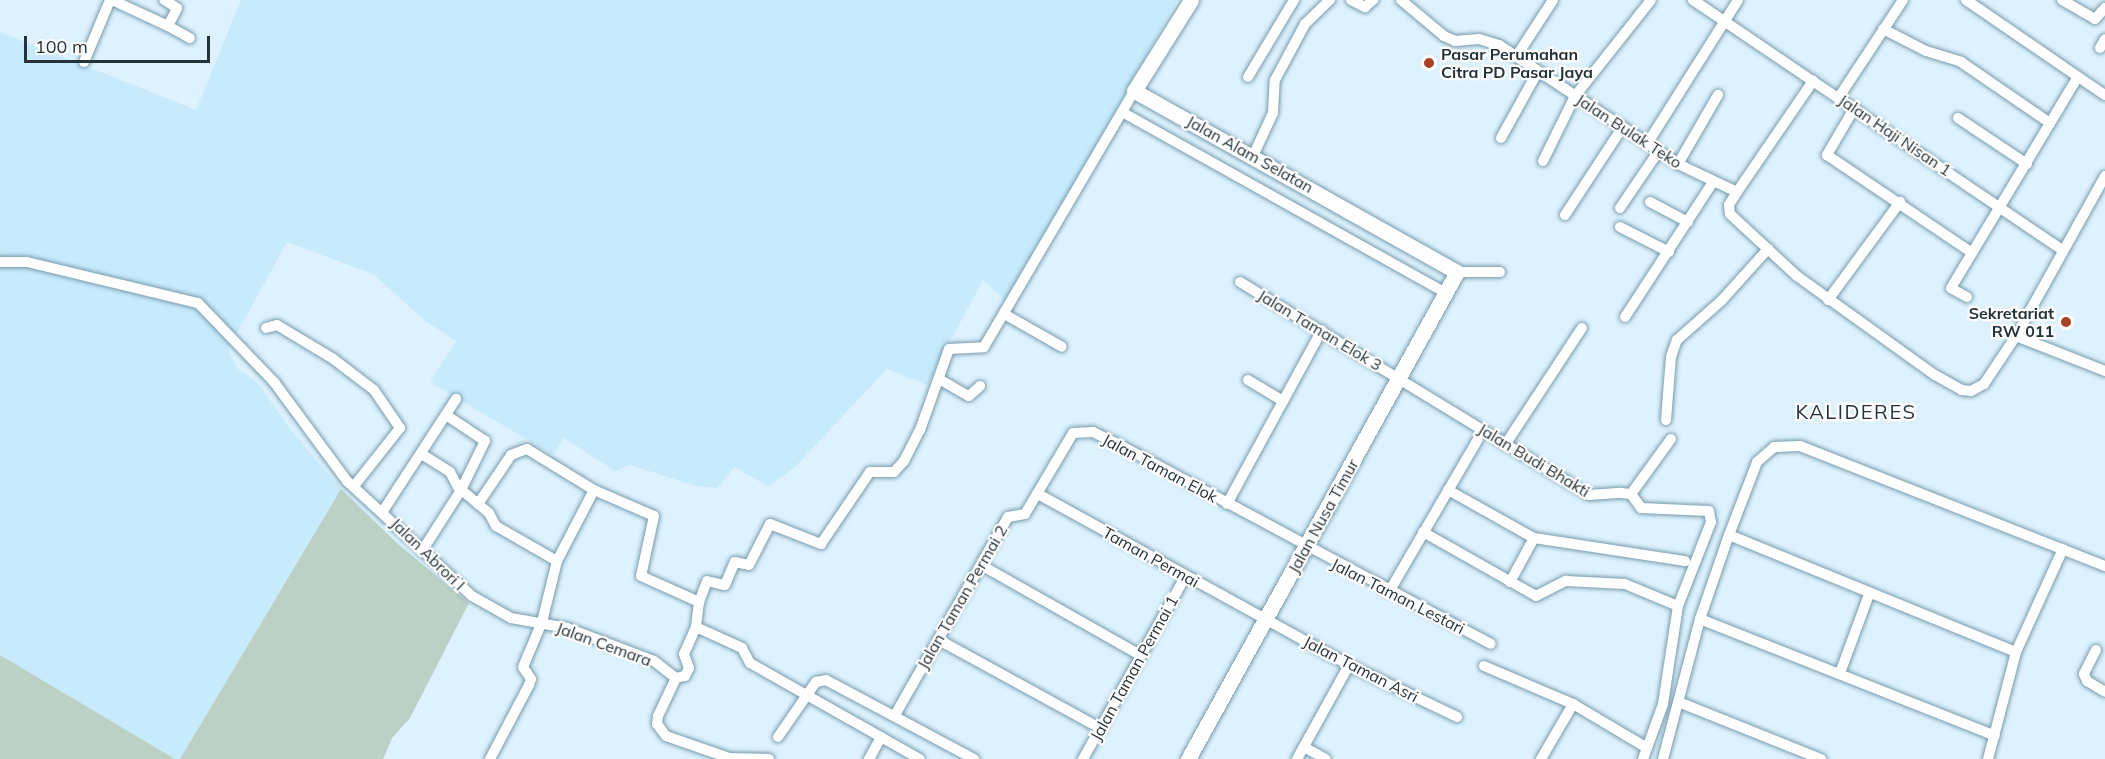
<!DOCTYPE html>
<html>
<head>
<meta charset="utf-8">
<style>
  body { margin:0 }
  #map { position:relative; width:2105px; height:759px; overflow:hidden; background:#ddf2fe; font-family:Mulish,sans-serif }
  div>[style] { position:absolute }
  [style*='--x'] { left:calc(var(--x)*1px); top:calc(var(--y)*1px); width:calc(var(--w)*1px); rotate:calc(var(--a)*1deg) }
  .built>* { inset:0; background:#c7ebfd }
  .green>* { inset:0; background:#bbd1c6 }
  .roads { filter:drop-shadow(0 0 2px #789bac) drop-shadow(0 0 2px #789bac) }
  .street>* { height:10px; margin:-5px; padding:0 5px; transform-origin:5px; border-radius:5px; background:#fff }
  .secondary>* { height:15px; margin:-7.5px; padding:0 7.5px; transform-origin:7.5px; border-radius:7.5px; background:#fff }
  .dots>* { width:16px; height:16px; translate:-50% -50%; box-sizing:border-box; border:3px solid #fff; border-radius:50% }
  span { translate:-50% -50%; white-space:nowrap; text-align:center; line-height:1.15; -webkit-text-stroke:4.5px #fff; paint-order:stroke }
  .poi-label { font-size:16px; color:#24323a; font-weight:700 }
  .left { translate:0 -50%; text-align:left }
  .right { translate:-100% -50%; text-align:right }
  .street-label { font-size:16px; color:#24323a }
  .quarter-label { font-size:20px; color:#24323a; letter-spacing:1.5px }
  .scale { position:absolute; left:24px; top:36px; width:186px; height:27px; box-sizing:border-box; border:3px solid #24323a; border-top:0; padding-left:8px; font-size:18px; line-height:21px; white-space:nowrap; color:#24323a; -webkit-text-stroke:4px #fff; paint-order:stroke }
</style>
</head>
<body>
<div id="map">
  <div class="built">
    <div style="clip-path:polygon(241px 0,1177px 0,1010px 305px,983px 280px,927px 385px,887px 369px,796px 466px,769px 487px,735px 467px,717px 488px,696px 486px,630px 465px,615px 471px,564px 438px,553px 455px,430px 382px,456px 341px,424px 320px,373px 274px,287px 242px,228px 349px,237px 368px,259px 384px,290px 429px,341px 489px,180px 759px,175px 759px,0 655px,0 32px,196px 110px)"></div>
  </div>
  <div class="green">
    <div style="clip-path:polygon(341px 489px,398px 544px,469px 603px,410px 718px,392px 738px,383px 759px,180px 759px)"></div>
    <div style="clip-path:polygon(0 655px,175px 759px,0 759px)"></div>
  </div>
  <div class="roads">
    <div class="street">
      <div style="--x:112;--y:0;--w:62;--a:24.9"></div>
      <div style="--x:168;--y:26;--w:20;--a:-63"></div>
      <div style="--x:177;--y:8;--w:15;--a:-148"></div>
      <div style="--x:1351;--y:0;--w:16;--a:27"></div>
      <div style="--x:1365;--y:7;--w:11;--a:-41"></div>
      <div style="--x:1401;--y:0;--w:56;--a:39.9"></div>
      <div style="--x:1444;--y:36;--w:12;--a:24"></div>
      <div style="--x:1455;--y:41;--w:24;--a:-5"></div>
      <div style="--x:1479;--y:39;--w:21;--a:17"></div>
      <div style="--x:1499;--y:45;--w:215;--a:33.6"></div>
      <div style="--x:1678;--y:164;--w:65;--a:25.4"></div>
      <div style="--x:1737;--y:192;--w:15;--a:122"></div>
      <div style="--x:1729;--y:205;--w:9;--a:84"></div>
      <div style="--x:1730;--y:214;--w:91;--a:42.8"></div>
      <div style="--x:1797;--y:276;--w:170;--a:35.7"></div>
      <div style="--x:1935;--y:375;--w:31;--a:29"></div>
      <div style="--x:1962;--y:390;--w:9;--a:6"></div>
      <div style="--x:1971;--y:391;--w:15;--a:-28"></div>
      <div style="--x:1984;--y:384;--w:58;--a:-56.3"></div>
      <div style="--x:2016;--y:336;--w:183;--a:-60.9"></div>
      <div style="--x:1693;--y:0;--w:444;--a:34.1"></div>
      <div style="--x:1966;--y:0;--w:168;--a:34.4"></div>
      <div style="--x:2062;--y:0;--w:38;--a:30"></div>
      <div style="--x:2095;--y:19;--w:15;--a:-48"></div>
      <div style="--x:168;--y:26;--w:25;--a:29"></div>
      <div style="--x:1883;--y:29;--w:48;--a:27.1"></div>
      <div style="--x:1926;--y:51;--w:37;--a:17"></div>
      <div style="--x:1961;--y:62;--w:108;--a:34.4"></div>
      <div style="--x:2100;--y:48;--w:10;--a:-61"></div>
      <div style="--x:1516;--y:57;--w:68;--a:-57"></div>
      <div style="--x:84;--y:62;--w:67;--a:-67.2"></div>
      <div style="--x:1248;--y:77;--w:90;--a:-59.1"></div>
      <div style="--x:1839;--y:97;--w:116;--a:-56.6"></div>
      <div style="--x:1855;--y:107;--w:56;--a:120.3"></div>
      <div style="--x:1827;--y:155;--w:174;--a:34"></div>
      <div style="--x:1122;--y:112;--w:371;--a:29.2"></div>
      <div style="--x:1958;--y:118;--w:83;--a:33.7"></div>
      <div style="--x:1501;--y:138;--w:74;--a:-61"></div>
      <div style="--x:1647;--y:144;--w:170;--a:-57.7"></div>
      <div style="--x:1253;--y:156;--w:47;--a:-65.1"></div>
      <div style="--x:1273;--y:113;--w:33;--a:-87"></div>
      <div style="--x:1275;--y:80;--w:64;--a:-61.8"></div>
      <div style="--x:1305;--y:24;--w:35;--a:-44"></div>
      <div style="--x:1543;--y:161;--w:72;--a:-63.8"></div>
      <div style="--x:1575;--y:96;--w:122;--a:-51.6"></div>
      <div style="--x:1678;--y:164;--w:80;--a:-59.9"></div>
      <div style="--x:1737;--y:192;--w:135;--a:-55.6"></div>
      <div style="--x:1650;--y:202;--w:43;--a:27.8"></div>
      <div style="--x:1620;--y:208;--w:68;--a:-55.8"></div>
      <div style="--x:1565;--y:215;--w:104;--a:-56.8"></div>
      <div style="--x:1620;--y:227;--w:55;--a:27"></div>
      <div style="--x:0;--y:262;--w:27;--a:0"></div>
      <div style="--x:27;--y:262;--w:176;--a:13.5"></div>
      <div style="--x:198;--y:303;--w:110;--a:46.1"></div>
      <div style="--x:274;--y:382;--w:123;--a:53.6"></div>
      <div style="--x:347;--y:481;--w:170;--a:42.6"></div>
      <div style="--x:472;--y:596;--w:45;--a:29.4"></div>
      <div style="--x:511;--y:618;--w:57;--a:10.1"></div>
      <div style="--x:567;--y:628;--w:93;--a:20.8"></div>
      <div style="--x:654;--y:661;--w:28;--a:38"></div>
      <div style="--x:676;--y:678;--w:42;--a:115.3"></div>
      <div style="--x:658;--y:716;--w:8;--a:97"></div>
      <div style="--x:657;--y:724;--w:15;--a:53"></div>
      <div style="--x:666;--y:736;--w:67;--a:19.2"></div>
      <div style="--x:729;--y:758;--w:40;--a:1.4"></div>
      <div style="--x:1457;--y:272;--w:43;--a:0"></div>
      <div style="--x:1240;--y:282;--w:409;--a:31.4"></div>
      <div style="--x:1589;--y:495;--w:32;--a:-4"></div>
      <div style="--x:1621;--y:493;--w:10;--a:6"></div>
      <div style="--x:1631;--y:494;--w:17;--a:54"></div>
      <div style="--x:1641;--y:508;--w:68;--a:2.5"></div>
      <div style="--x:1709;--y:511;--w:11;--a:80"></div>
      <div style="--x:1711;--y:522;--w:90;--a:111.4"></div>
      <div style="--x:1678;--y:606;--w:99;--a:98.7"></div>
      <div style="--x:1663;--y:704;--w:59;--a:110"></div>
      <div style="--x:1967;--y:297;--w:18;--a:-151"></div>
      <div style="--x:1951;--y:288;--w:245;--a:-59"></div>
      <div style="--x:1828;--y:300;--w:122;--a:-53.7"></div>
      <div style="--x:1006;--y:315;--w:64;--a:29.7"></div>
      <div style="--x:1625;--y:317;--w:161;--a:-56.9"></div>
      <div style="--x:266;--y:328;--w:11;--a:-15"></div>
      <div style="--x:277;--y:325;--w:64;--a:31"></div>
      <div style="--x:332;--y:358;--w:53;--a:37.3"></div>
      <div style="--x:374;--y:390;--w:46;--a:55.6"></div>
      <div style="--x:400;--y:428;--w:74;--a:128.4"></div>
      <div style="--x:2016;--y:336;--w:96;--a:21.5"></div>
      <div style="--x:939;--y:379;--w:34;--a:30"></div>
      <div style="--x:969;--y:396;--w:15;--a:-42"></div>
      <div style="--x:1248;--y:380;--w:41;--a:31"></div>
      <div style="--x:1666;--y:420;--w:63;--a:-85.5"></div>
      <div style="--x:1671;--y:357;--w:18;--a:-71"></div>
      <div style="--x:1677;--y:340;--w:60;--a:-41.6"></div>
      <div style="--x:1722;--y:300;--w:69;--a:-48"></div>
      <div style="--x:1505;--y:445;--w:140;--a:-56.7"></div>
      <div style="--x:423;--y:455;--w:32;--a:32"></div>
      <div style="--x:450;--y:472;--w:17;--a:62"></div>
      <div style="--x:458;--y:487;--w:40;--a:40"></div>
      <div style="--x:489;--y:513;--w:15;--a:62"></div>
      <div style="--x:496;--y:526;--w:70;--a:29.8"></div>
      <div style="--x:1448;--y:490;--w:98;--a:29.2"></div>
      <div style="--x:1534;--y:538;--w:153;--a:8.7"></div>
      <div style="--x:1038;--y:494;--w:355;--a:28.8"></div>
      <div style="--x:1349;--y:665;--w:120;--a:25.7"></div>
      <div style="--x:1631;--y:494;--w:68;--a:-54"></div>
      <div style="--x:478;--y:504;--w:59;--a:-56"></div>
      <div style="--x:511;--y:455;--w:17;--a:-21"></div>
      <div style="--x:527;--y:449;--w:79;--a:31.5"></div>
      <div style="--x:594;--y:490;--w:65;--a:23.4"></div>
      <div style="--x:654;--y:516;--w:61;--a:102.2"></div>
      <div style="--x:641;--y:576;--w:64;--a:24.1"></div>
      <div style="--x:699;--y:602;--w:25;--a:97"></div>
      <div style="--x:696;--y:627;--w:51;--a:24.5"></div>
      <div style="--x:742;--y:648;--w:17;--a:62"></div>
      <div style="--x:750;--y:663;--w:195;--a:29.5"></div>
      <div style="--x:1227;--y:504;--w:198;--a:-61.4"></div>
      <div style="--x:383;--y:511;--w:134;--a:-56.9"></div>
      <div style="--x:1423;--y:532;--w:130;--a:29.5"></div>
      <div style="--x:1536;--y:596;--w:34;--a:-27"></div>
      <div style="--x:1566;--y:581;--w:59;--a:2.9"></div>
      <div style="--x:1625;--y:584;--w:57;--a:22.5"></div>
      <div style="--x:1729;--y:535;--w:310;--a:22.2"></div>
      <div style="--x:422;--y:551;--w:72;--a:-57.4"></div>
      <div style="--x:461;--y:490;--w:55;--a:-63.9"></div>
      <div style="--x:485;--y:441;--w:47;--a:-146.3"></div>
      <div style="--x:981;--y:565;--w:183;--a:29.5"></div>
      <div style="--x:1510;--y:582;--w:50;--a:-61.4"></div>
      <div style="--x:1389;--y:592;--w:177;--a:-59.8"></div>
      <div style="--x:699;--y:602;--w:22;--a:-69"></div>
      <div style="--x:707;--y:581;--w:18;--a:13"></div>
      <div style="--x:725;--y:585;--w:25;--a:-67"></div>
      <div style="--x:735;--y:562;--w:14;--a:12"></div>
      <div style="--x:749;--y:565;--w:46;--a:-62.9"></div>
      <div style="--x:770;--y:524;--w:55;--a:21.4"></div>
      <div style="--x:821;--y:544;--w:87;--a:-55.8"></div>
      <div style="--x:870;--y:472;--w:24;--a:0"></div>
      <div style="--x:894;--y:472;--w:15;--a:-48"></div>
      <div style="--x:904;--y:461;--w:35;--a:-63"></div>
      <div style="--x:920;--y:430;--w:86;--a:-70.3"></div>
      <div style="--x:949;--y:349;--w:35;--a:-3"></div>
      <div style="--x:984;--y:347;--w:297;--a:-59.6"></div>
      <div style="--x:1700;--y:619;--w:317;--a:21.6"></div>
      <div style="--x:939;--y:640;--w:183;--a:28.7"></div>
      <div style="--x:2096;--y:650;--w:27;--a:117"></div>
      <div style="--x:2084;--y:674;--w:8;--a:67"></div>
      <div style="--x:2087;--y:681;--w:21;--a:31"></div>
      <div style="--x:1484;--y:666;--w:97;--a:23.1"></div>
      <div style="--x:1573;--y:704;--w:86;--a:30.7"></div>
      <div style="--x:1840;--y:673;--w:86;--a:-69.7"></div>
      <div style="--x:676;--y:678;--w:9;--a:-13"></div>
      <div style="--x:685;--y:676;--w:9;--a:-63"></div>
      <div style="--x:689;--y:668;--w:15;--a:-110"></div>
      <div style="--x:684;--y:654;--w:30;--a:-66"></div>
      <div style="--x:1681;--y:703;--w:151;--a:21.8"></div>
      <div style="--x:895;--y:715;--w:228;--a:-60.3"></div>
      <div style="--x:1008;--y:517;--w:17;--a:-10"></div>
      <div style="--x:1025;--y:514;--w:94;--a:-59.3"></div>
      <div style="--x:1073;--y:433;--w:20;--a:-3"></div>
      <div style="--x:1093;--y:432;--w:25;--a:26"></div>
      <div style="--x:1116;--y:443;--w:425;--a:28.2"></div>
      <div style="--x:778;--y:737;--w:67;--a:-55.4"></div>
      <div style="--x:816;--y:682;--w:10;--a:-11"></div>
      <div style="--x:826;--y:680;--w:168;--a:28.1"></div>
      <div style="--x:1304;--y:747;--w:25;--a:29"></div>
      <div style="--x:490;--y:759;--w:84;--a:-62.2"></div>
      <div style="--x:529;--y:685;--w:6;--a:-72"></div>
      <div style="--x:531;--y:679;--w:14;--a:-124"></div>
      <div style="--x:523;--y:667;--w:49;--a:-67.1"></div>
      <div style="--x:542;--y:622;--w:63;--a:-76.2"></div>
      <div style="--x:557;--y:561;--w:80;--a:-62.5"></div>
      <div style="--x:869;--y:759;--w:25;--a:-61"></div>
      <div style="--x:1083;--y:759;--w:209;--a:-60.7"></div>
      <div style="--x:1297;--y:759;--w:107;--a:-61"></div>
      <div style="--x:1541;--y:759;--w:64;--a:-59.8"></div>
      <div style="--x:1663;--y:759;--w:145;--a:-75.2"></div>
      <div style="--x:1700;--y:619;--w:89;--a:-71"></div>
      <div style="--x:1729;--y:535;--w:78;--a:-69"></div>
      <div style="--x:1757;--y:462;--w:23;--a:-41"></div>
      <div style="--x:1774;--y:447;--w:26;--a:-2"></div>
      <div style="--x:1800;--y:446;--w:328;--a:21.5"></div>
      <div style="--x:1988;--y:759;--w:111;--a:-75.3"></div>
      <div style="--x:2016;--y:652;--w:113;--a:-65.5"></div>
    </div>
    <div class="secondary">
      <div style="--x:1188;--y:759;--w:556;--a:-61.09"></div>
      <div style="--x:1457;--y:272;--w:370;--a:-150.7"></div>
      <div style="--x:1134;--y:91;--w:107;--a:-57.9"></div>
    </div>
  </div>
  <div class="dots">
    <div style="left:1429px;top:63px;background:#aa4125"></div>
    <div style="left:2066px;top:322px;background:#aa4125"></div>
  </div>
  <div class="poi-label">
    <span class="left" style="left:1441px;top:63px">Pasar Perumahan<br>Citra PD Pasar Jaya</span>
    <span class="right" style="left:2054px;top:322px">Sekretariat<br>RW 011</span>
  </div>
  <div class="street-label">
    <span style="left:1629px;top:131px;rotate:33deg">Jalan Bulak Teko</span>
    <span style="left:1895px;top:135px;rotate:34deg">Jalan Haji Nisan 1</span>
    <span style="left:1250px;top:154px;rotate:29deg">Jalan Alam Selatan</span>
    <span style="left:1320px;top:330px;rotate:31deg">Jalan Taman Elok 3</span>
    <span style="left:1534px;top:460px;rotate:31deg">Jalan Budi Bhakti</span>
    <span style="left:1160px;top:468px;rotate:28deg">Jalan Taman Elok</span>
    <span style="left:1323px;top:516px;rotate:-61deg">Jalan Nusa Timur</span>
    <span style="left:428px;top:554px;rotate:44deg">Jalan Abrori I</span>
    <span style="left:1151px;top:557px;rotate:29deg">Taman Permai</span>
    <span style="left:1398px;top:596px;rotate:27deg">Jalan Taman Lestari</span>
    <span style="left:962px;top:597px;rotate:-60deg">Jalan Taman Permai 2</span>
    <span style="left:604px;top:644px;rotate:20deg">Jalan Cemara</span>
    <span style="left:1134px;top:668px;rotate:-61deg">Jalan Taman Permai 1</span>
    <span style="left:1361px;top:669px;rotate:27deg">Jalan Taman Asri</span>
  </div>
  <div class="quarter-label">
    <span style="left:1856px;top:411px">KALIDERES</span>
  </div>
  <div class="scale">100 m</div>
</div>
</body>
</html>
